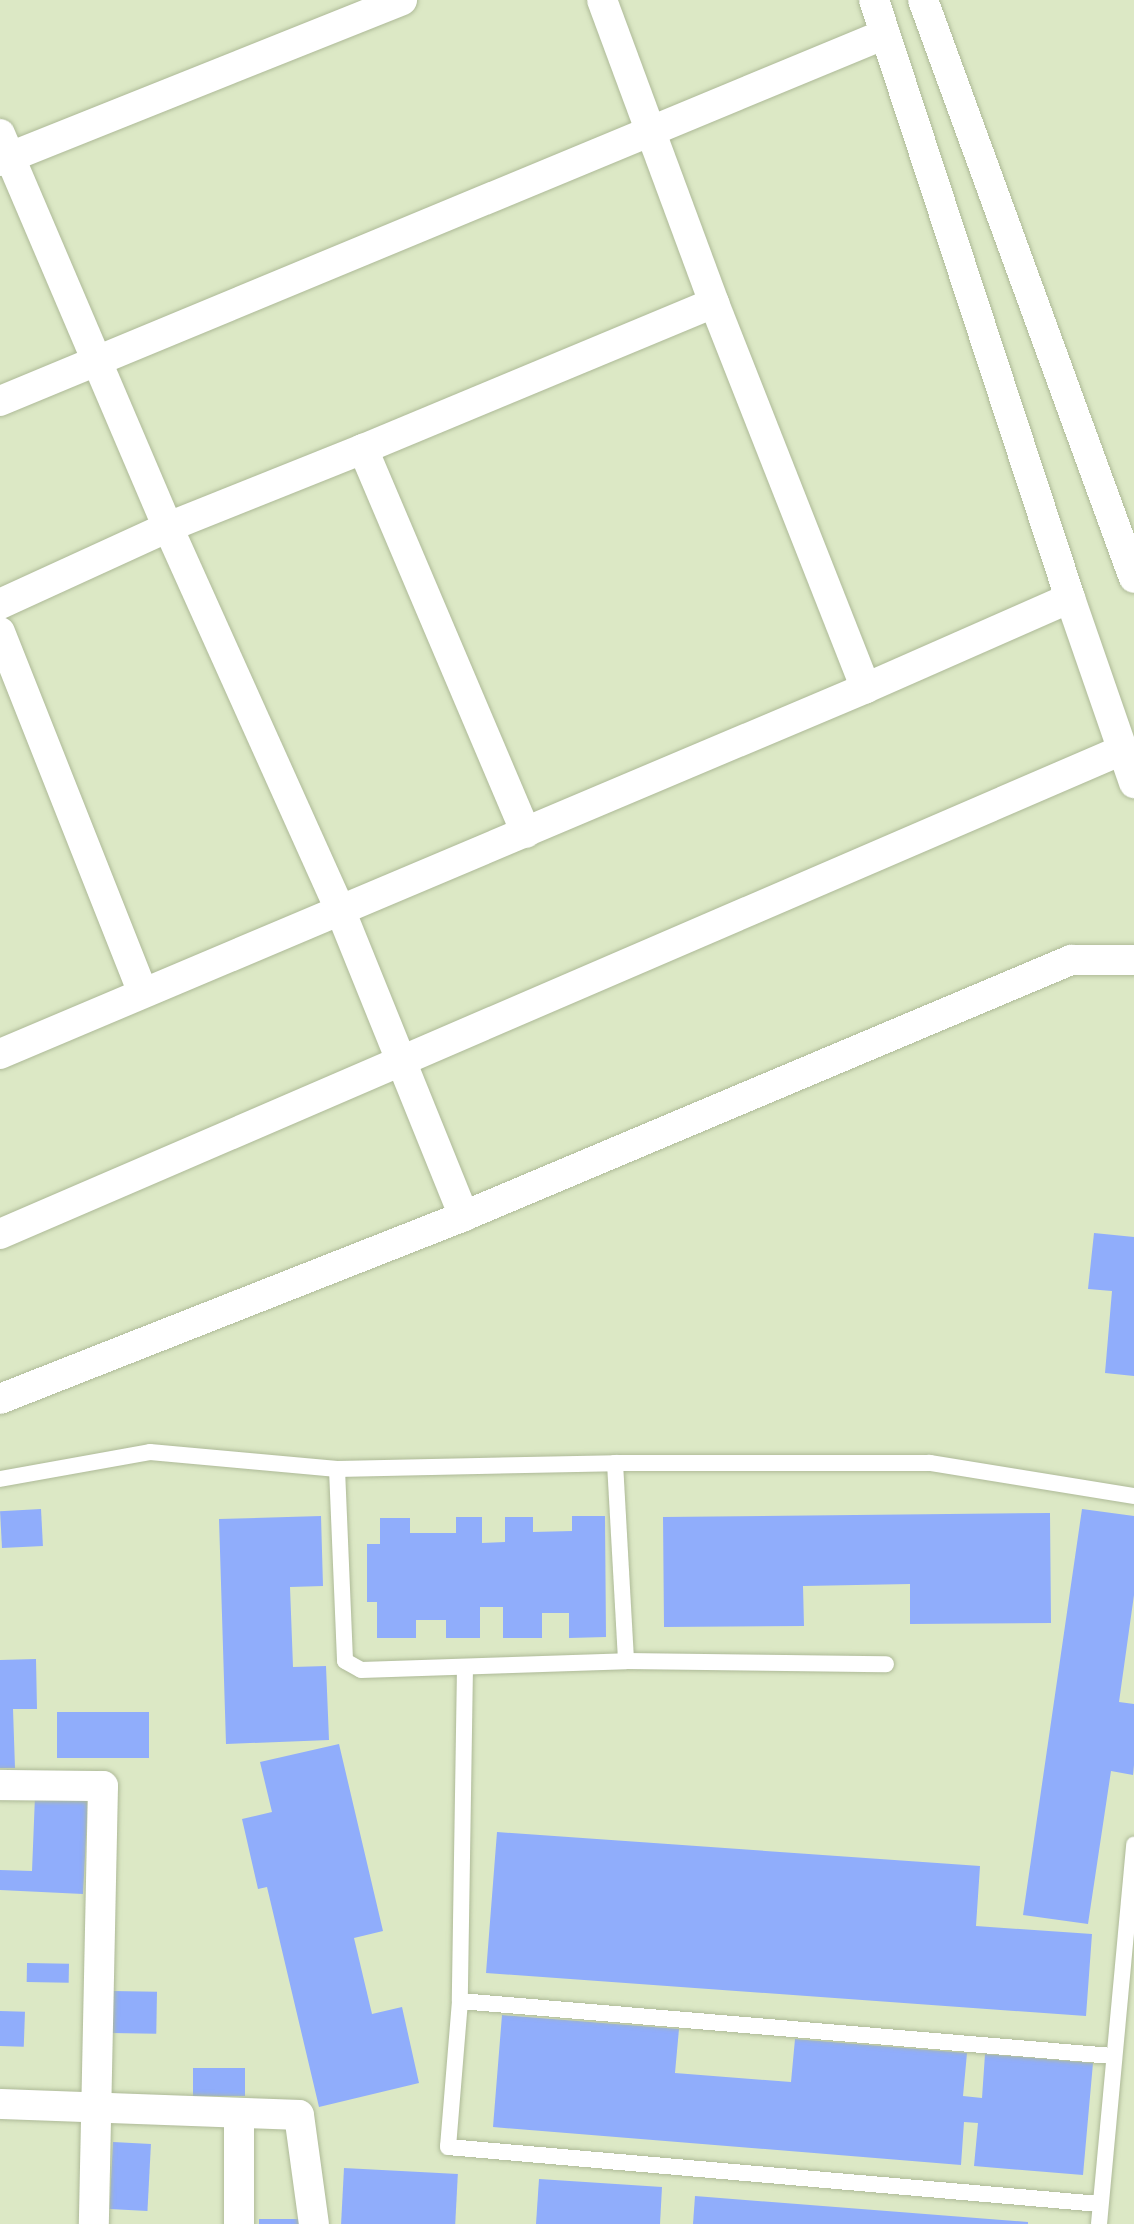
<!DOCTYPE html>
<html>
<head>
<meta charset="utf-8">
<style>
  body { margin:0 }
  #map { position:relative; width:1134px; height:2224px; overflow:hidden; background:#dce8c5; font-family:"Space Grotesk",sans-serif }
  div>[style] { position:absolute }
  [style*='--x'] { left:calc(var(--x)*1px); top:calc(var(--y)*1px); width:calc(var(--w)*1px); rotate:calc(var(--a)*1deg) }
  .building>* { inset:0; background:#90adfb; transform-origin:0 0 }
  .roads { filter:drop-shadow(0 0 2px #aeba98) drop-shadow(0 0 2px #aeba98) }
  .service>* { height:16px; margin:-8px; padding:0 8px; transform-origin:8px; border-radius:8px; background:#fff }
  .minor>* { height:30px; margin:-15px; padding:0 15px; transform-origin:15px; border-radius:15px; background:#fff }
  span { translate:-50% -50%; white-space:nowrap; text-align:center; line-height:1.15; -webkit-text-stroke:5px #e9f5d2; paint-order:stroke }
</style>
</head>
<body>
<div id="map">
  <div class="building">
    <div style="clip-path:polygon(1094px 1233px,1134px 1237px,1134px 1376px,1105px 1373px,1112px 1291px,1088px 1289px)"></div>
    <div style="left:41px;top:1509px;width:37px;height:41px;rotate:87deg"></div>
    <div style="clip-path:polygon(1082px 1509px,1134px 1516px,1134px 1595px,1119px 1702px,1134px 1704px,1134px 1765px,1133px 1775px,1111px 1771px,1088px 1924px,1023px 1915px)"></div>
    <div style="clip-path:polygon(1050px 1513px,1051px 1623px,910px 1624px,910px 1584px,803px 1586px,804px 1626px,664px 1627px,663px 1517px)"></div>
    <div style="clip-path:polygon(321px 1516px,323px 1586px,290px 1587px,293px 1667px,326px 1666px,329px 1740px,226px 1744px,219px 1519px)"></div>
    <div style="clip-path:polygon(572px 1516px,605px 1516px,606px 1637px,569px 1638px,569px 1613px,542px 1613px,542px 1638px,503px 1638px,503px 1607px,480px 1607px,480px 1638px,446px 1638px,446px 1620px,416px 1620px,416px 1638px,377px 1638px,377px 1602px,367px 1602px,367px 1544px,380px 1544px,380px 1518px,410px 1518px,410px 1533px,456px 1533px,456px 1517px,482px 1517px,482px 1543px,505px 1542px,505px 1517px,533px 1517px,533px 1532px,572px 1531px)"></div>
    <div style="clip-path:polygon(36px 1659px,37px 1709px,13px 1709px,15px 1768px,0 1768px,0 1660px)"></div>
    <div style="left:57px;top:1712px;width:92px;height:46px"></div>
    <div style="clip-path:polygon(339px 1744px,383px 1931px,354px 1938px,372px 2014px,402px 2007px,419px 2083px,319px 2107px,267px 1887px,258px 1889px,242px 1819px,272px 1812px,260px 1762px)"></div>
    <div style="clip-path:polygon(35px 1796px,88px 1799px,83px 1894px,0 1890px,0 1870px,32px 1871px)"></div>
    <div style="clip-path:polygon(497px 1832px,980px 1866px,976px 1926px,1092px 1934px,1086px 2016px,486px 1973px)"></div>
    <div style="left:27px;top:1963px;width:42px;height:19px;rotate:1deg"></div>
    <div style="left:112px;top:1991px;width:45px;height:42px;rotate:1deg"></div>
    <div style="left:0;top:2011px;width:25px;height:35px;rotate:2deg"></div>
    <div style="clip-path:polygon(502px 2015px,679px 2029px,675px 2073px,791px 2082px,795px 2039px,967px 2053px,963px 2096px,982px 2098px,985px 2054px,1093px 2063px,1083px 2175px,974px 2166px,978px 2123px,964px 2122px,961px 2165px,493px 2127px)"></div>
    <div style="left:193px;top:2068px;width:52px;height:28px"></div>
    <div style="left:113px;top:2142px;width:38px;height:67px;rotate:3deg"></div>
    <div style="left:344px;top:2168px;width:114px;height:56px;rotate:3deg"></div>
    <div style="clip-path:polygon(539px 2179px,662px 2187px,660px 2224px,536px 2224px)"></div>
    <div style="clip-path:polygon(695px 2196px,1028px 2222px,1028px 2224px,693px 2224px)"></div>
    <div style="left:259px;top:2219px;width:43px;height:5px"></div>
  </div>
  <div class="roads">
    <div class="service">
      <div style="--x:615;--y:1463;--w:198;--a:86.8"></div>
      <div style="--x:337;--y:1469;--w:192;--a:87.6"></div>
      <div style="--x:345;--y:1661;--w:18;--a:29"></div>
      <div style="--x:361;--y:1670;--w:265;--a:-1.9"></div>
      <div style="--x:626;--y:1661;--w:260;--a:0.7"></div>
      <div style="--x:0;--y:1479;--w:152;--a:-10.2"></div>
      <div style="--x:150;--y:1452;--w:188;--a:5.2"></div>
      <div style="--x:337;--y:1469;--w:278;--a:-1.2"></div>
      <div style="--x:615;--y:1463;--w:315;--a:0"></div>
      <div style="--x:930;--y:1463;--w:207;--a:9.2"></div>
      <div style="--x:465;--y:1667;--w:334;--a:90.9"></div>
      <div style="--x:460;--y:2001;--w:146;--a:94.7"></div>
      <div style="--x:448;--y:2147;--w:654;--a:5"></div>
      <div style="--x:460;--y:2001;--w:654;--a:4.82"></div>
      <div style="--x:1099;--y:2224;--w:381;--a:-84.7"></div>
    </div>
    <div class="minor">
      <div style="--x:602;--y:0;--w:323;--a:69.7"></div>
      <div style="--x:714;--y:303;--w:414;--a:68.5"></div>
      <div style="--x:874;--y:0;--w:629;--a:71.85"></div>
      <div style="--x:1070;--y:598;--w:196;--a:70.9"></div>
      <div style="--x:923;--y:0;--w:615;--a:69.95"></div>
      <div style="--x:0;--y:134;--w:427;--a:66.9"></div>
      <div style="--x:168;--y:527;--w:422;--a:65.8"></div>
      <div style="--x:341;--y:912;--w:328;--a:68"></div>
      <div style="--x:0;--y:161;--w:433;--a:-21.8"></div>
      <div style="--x:0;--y:401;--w:958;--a:-22.52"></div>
      <div style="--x:363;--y:449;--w:417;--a:67"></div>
      <div style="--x:0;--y:604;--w:185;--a:-24.6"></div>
      <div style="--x:168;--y:527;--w:210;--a:-21.8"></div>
      <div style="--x:363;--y:449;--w:380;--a:-22.6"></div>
      <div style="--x:0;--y:632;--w:388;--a:68.4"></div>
      <div style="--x:0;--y:1054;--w:940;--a:-22.91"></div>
      <div style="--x:866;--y:688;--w:223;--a:-23.8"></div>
      <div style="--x:0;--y:1234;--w:1222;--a:-23.33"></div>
      <div style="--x:0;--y:1399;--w:499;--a:-21.5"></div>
      <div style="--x:464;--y:1216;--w:659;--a:-22.87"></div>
      <div style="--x:1071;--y:960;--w:63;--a:0"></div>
      <div style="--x:0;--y:1785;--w:103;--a:0.6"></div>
      <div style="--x:103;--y:1786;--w:438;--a:91.2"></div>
      <div style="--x:0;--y:2104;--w:299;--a:2.1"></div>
      <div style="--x:299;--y:2115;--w:110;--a:82.2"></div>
      <div style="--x:239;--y:2224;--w:111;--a:-90"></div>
    </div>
  </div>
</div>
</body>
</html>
